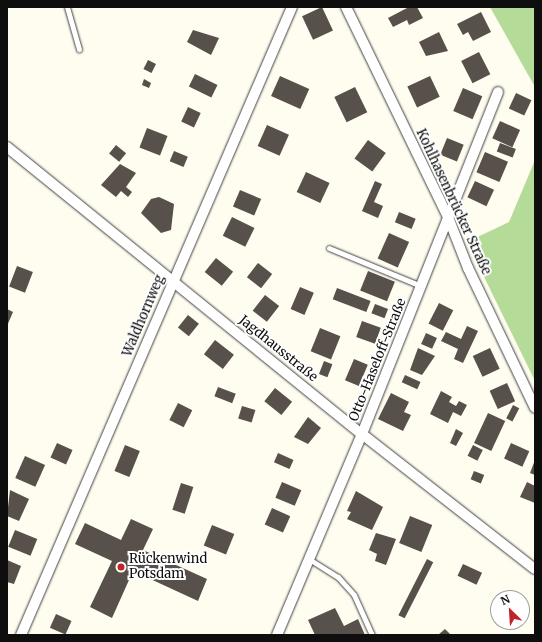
<!DOCTYPE html>
<html>
<head>
<meta charset="utf-8">
<style>
  body { margin:0 }
  #map { position:relative; width:542px; height:642px; overflow:hidden; background:#fffcf0; font-family:Merriweather,serif }
  div>[style] { position:absolute }
  [style*='--x'] { left:calc(var(--x)*1px); top:calc(var(--y)*1px); width:calc(var(--w)*1px); rotate:calc(var(--a)*1deg) }
  .forest>* { inset:0; background:#b4db98 }
  .building>* { inset:0; background:#57504b; transform-origin:0 0 }
  .roads { filter:drop-shadow(0 0 1px #414141) drop-shadow(0 0 1px #414141) }
  .lane>* { height:5px; margin:-2.5px; padding:0 2.5px; transform-origin:2.5px; border-radius:2.5px; background:#fff }
  .street>* { height:10px; margin:-5px; padding:0 5px; transform-origin:5px; border-radius:5px; background:#fff }
  .dots>* { width:11px; height:11px; translate:-50% -50%; box-sizing:border-box; border:2px solid #fff; border-radius:50% }
  span { translate:-50% -50%; white-space:nowrap; text-align:center; line-height:1.15; -webkit-text-stroke:4px #fff; paint-order:stroke }
  .street-label { font-size:13px; color:#0e0e0e }
  .poi-label { font-size:13px; color:#0e0e0e }
  .left { translate:0 -50%; text-align:left }
  .frame { position:absolute; inset:0; border:8px solid #0e0e0e; pointer-events:none }
  .north { position:absolute; left:490px; top:590px; width:40px; height:40px; box-sizing:border-box; background:#fff; border:1px solid #9f9f9f; border-radius:50%; rotate:335deg; font-size:11px; font-weight:700; line-height:16px; text-align:center; color:#0e0e0e }
  .north::after { content:''; display:block; margin:auto; width:14px; height:18px; background:#bf2528; clip-path:polygon(50% 0,100% 100%,50% 72%,0 100%) }
</style>
</head>
<body>
<div id="map">
  <div class="forest">
    <div style="clip-path:polygon(490px 7px,535px 7px,535px 87px)"></div>
    <div style="clip-path:polygon(535px 160px,535px 381px,467px 242px,509px 222px)"></div>
  </div>
  <div class="building">
    <div style="left:322px;top:7px;width:26px;height:22px;rotate:65deg"></div>
    <div style="clip-path:polygon(409px 7px,417px 7px,423px 18px,409px 25px,407px 20px,393px 27px,388px 18px)"></div>
    <div style="clip-path:polygon(481px 12px,491px 32px,473px 41px,468px 32px,463px 35px,457px 24px)"></div>
    <div style="clip-path:polygon(193px 30px,219px 38px,211px 55px,187px 42px)"></div>
    <div style="clip-path:polygon(439px 32px,448px 51px,426px 56px,419px 42px)"></div>
    <div style="left:479px;top:52px;width:25px;height:20px;rotate:63deg"></div>
    <div style="left:148px;top:60px;width:9px;height:10px;rotate:27deg"></div>
    <div style="left:195px;top:74px;width:25px;height:14px;rotate:26deg"></div>
    <div style="left:280px;top:76px;width:32px;height:22px;rotate:24deg"></div>
    <div style="left:430px;top:76px;width:23px;height:25px;rotate:65deg"></div>
    <div style="clip-path:polygon(144px 79px,151px 83px,149px 88px,142px 85px)"></div>
    <div style="left:355px;top:87px;width:28px;height:23px;rotate:64deg"></div>
    <div style="left:463px;top:88px;width:21px;height:25px;rotate:23deg"></div>
    <div style="left:516px;top:93px;width:17px;height:17px;rotate:25deg"></div>
    <div style="left:188px;top:107px;width:14px;height:16px;rotate:25deg"></div>
    <div style="left:500px;top:121px;width:22px;height:19px;rotate:24deg"></div>
    <div style="left:267px;top:125px;width:24px;height:23px;rotate:24deg"></div>
    <div style="left:147px;top:128px;width:22px;height:21px;rotate:21deg"></div>
    <div style="left:447px;top:138px;width:18px;height:18px;rotate:22deg"></div>
    <div style="left:368px;top:140px;width:22px;height:23px;rotate:36deg"></div>
    <div style="left:500px;top:143px;width:17px;height:9px;rotate:21deg"></div>
    <div style="left:116px;top:145px;width:13px;height:11px;rotate:39deg"></div>
    <div style="left:174px;top:151px;width:15px;height:11px;rotate:23deg"></div>
    <div style="left:485px;top:152px;width:25px;height:22px;rotate:23deg"></div>
    <div style="clip-path:polygon(120px 164px,136px 173px,126px 187px,132px 192px,128px 197px,121px 191px,116px 197px,101px 185px)"></div>
    <div style="left:306px;top:172px;width:26px;height:22px;rotate:25deg"></div>
    <div style="clip-path:polygon(375px 181px,382px 184px,374px 202px,383px 206px,378px 218px,362px 211px)"></div>
    <div style="left:475px;top:181px;width:21px;height:18px;rotate:25deg"></div>
    <div style="left:240px;top:190px;width:23px;height:18px;rotate:23deg"></div>
    <div style="clip-path:polygon(159px 197px,174px 204px,171px 230px,161px 233px,141px 213px,151px 199px)"></div>
    <div style="left:399px;top:212px;width:18px;height:11px;rotate:22deg"></div>
    <div style="left:232px;top:217px;width:25px;height:21px;rotate:26deg"></div>
    <div style="left:389px;top:233px;width:22px;height:28px;rotate:24deg"></div>
    <div style="left:216px;top:258px;width:22px;height:18px;rotate:39deg"></div>
    <div style="left:258px;top:263px;width:18px;height:18px;rotate:38deg"></div>
    <div style="left:17px;top:266px;width:17px;height:22px;rotate:21deg"></div>
    <div style="left:368px;top:271px;width:29px;height:21px;rotate:22deg"></div>
    <div style="left:300px;top:287px;width:15px;height:24px;rotate:23deg"></div>
    <div style="left:337px;top:288px;width:36px;height:12px;rotate:21deg"></div>
    <div style="left:265px;top:295px;width:18px;height:20px;rotate:38deg"></div>
    <div style="left:439px;top:303px;width:16px;height:23px;rotate:27deg"></div>
    <div style="left:375px;top:304px;width:14px;height:10px;rotate:21deg"></div>
    <div style="clip-path:polygon(7px 309px,13px 312px,7px 326px)"></div>
    <div style="left:188px;top:315px;width:14px;height:16px;rotate:39deg"></div>
    <div style="left:362px;top:321px;width:20px;height:17px;rotate:20deg"></div>
    <div style="clip-path:polygon(467px 326px,478px 331px,463px 363px,454px 359px,458px 349px,441px 341px,446px 332px,461px 339px)"></div>
    <div style="left:320px;top:328px;width:22px;height:25px;rotate:22deg"></div>
    <div style="left:426px;top:333px;width:12px;height:12px;rotate:24deg"></div>
    <div style="left:215px;top:340px;width:24px;height:18px;rotate:38deg"></div>
    <div style="clip-path:polygon(418px 348px,435px 356px,422px 375px,410px 370px)"></div>
    <div style="left:490px;top:348px;width:23px;height:19px;rotate:65deg"></div>
    <div style="left:354px;top:359px;width:15px;height:23px;rotate:23deg"></div>
    <div style="left:324px;top:361px;width:9px;height:14px;rotate:21deg"></div>
    <div style="left:405px;top:375px;width:17px;height:8px;rotate:24deg"></div>
    <div style="left:507px;top:383px;width:20px;height:19px;rotate:66deg"></div>
    <div style="left:218px;top:387px;width:19px;height:10px;rotate:21deg"></div>
    <div style="left:275px;top:388px;width:22px;height:17px;rotate:39deg"></div>
    <div style="clip-path:polygon(441px 391px,452px 397px,449px 402px,456px 406px,459px 401px,467px 405px,461px 416px,453px 412px,448px 423px,430px 414px)"></div>
    <div style="clip-path:polygon(391px 393px,409px 402px,404px 412px,411px 415px,403px 431px,378px 419px)"></div>
    <div style="left:178px;top:403px;width:16px;height:19px;rotate:27deg"></div>
    <div style="left:513px;top:405px;width:7px;height:15px;rotate:27deg"></div>
    <div style="left:242px;top:406px;width:14px;height:13px;rotate:17deg"></div>
    <div style="left:488px;top:413px;width:19px;height:33px;rotate:25deg"></div>
    <div style="clip-path:polygon(308px 417px,321px 428px,308px 444px,294px 437px)"></div>
    <div style="clip-path:polygon(456px 429px,463px 433px,456px 446px,450px 443px)"></div>
    <div style="left:57px;top:443px;width:17px;height:16px;rotate:24deg"></div>
    <div style="left:511px;top:443px;width:20px;height:17px;rotate:24deg"></div>
    <div style="left:125px;top:445px;width:16px;height:28px;rotate:22deg"></div>
    <div style="left:473px;top:445px;width:11px;height:12px;rotate:27deg"></div>
    <div style="left:278px;top:453px;width:17px;height:10px;rotate:24deg"></div>
    <div style="left:25px;top:456px;width:22px;height:24px;rotate:24deg"></div>
    <div style="clip-path:polygon(535px 460px,535px 475px,530px 473px)"></div>
    <div style="left:474px;top:471px;width:11px;height:9px;rotate:22deg"></div>
    <div style="left:282px;top:482px;width:21px;height:17px;rotate:23deg"></div>
    <div style="clip-path:polygon(527px 482px,535px 486px,535px 503px,520px 497px)"></div>
    <div style="left:181px;top:483px;width:13px;height:28px;rotate:18deg"></div>
    <div style="clip-path:polygon(10px 490px,29px 499px,19px 521px,7px 516px)"></div>
    <div style="clip-path:polygon(356px 491px,383px 507px,372px 530px,347px 519px,351px 512px,347px 511px)"></div>
    <div style="left:272px;top:508px;width:20px;height:18px;rotate:24deg"></div>
    <div style="left:410px;top:516px;width:24px;height:29px;rotate:22deg"></div>
    <div style="clip-path:polygon(131px 519px,153px 529px,143px 550px,207px 579px,198px 601px,133px 571px,112px 618px,90px 607px,112px 561px,75px 544px,85px 523px,121px 540px)"></div>
    <div style="left:212px;top:525px;width:24px;height:22px;rotate:22deg"></div>
    <div style="left:15px;top:530px;width:24px;height:18px;rotate:22deg"></div>
    <div style="clip-path:polygon(376px 533px,396px 539px,386px 565px,375px 561px,377px 554px,369px 550px)"></div>
    <div style="left:427px;top:559px;width:7px;height:63px;rotate:27deg"></div>
    <div style="clip-path:polygon(7px 560px,21px 566px,14px 584px,7px 582px)"></div>
    <div style="left:463px;top:564px;width:21px;height:13px;rotate:25deg"></div>
    <div style="clip-path:polygon(335px 608px,344px 626px,358px 619px,365px 635px,315px 635px,308px 620px)"></div>
    <div style="left:56px;top:614px;width:17px;height:15px;rotate:24deg"></div>
    <div style="clip-path:polygon(445px 629px,451px 635px,438px 635px)"></div>
  </div>
  <div class="roads">
    <div class="lane">
      <div style="--x:67;--y:7;--w:44;--a:74.1"></div>
      <div style="--x:329;--y:248;--w:100;--a:22.4"></div>
      <div style="--x:309;--y:559;--w:34;--a:32"></div>
      <div style="--x:338;--y:577;--w:24;--a:48"></div>
      <div style="--x:354;--y:595;--w:44;--a:65.8"></div>
    </div>
    <div class="street">
      <div style="--x:346;--y:7;--w:233;--a:64.1"></div>
      <div style="--x:448;--y:217;--w:55;--a:68.6"></div>
      <div style="--x:468;--y:268;--w:155;--a:64.4"></div>
      <div style="--x:7;--y:147;--w:457;--a:39"></div>
      <div style="--x:362;--y:434;--w:219;--a:38"></div>
      <div style="--x:21;--y:635;--w:684;--a:-66.66"></div>
      <div style="--x:277;--y:635;--w:218;--a:-67.1"></div>
      <div style="--x:362;--y:434;--w:368;--a:-68.3"></div>
    </div>
  </div>
  <div class="dots">
    <div style="left:121px;top:567px;background:#bf2528"></div>
  </div>
  <div class="street-label">
    <span style="left:453px;top:202px;rotate:65deg">Kohlhasenbrücker Straße</span>
    <span style="left:144px;top:316px;rotate:-67deg">Waldhornweg</span>
    <span style="left:278px;top:349px;rotate:39deg">Jagdhausstraße</span>
    <span style="left:378px;top:360px;rotate:-68deg">Otto-Haseloff-Straße</span>
  </div>
  <div class="poi-label">
    <span class="left" style="left:129px;top:567px">Rückenwind<br>Potsdam</span>
  </div>
  <div class="frame"></div>
  <div class="north">N</div>
</div>
</body>
</html>
